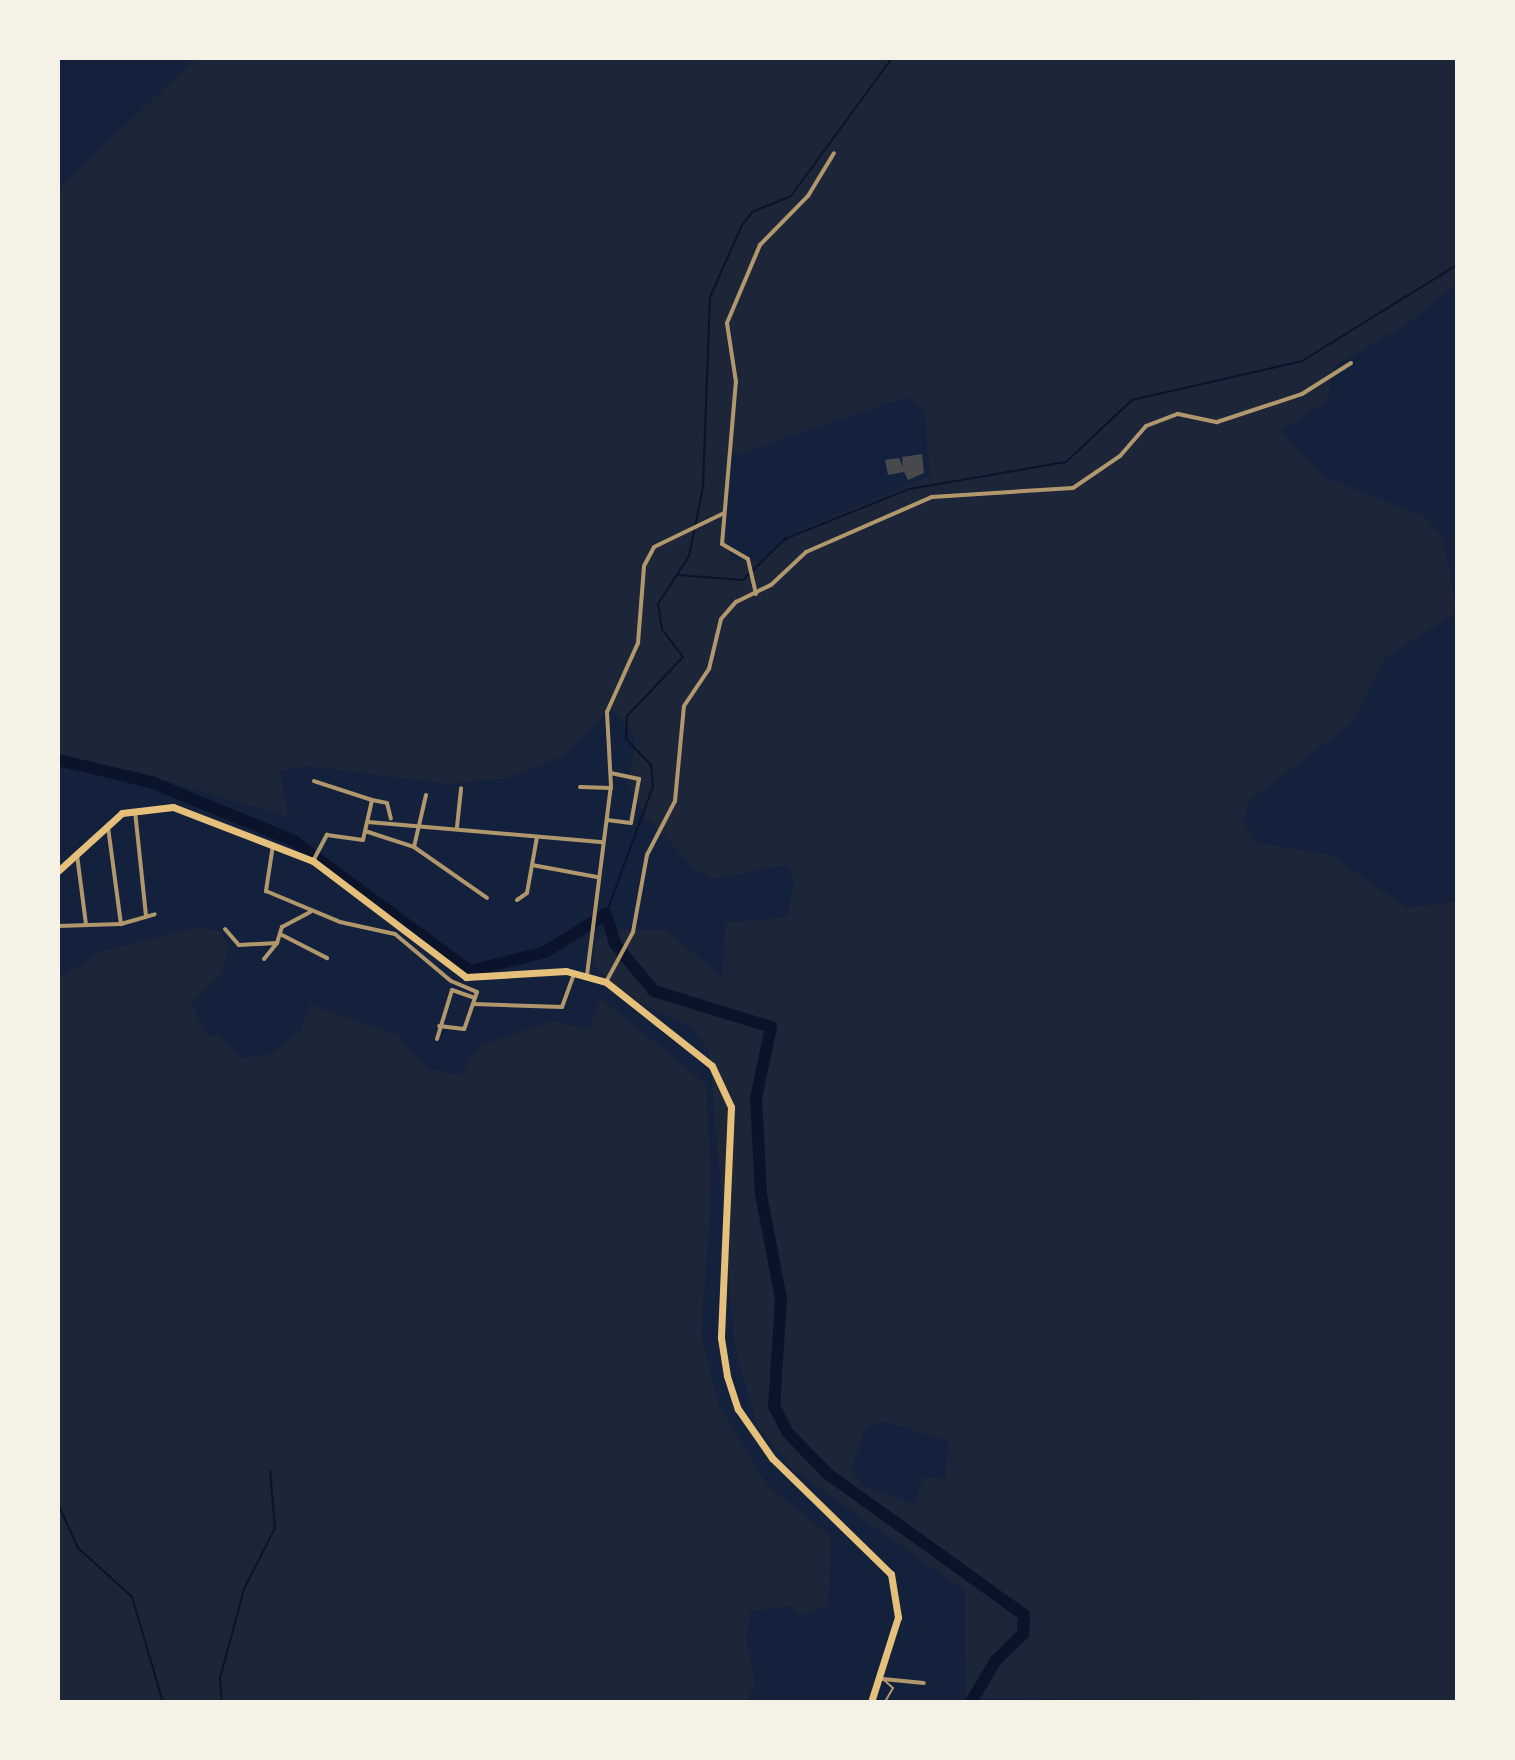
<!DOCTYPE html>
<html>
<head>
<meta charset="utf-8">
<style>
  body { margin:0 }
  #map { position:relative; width:1515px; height:1760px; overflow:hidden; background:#14213d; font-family:Jost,sans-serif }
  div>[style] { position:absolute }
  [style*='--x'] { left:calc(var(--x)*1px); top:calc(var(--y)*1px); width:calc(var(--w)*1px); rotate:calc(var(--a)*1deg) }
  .green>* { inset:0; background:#1d2539 }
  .stream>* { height:2px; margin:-1px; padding:0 1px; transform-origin:1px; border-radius:1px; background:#0b132b }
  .river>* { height:12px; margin:-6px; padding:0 6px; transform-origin:6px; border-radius:6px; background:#0b132b }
  .building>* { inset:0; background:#48494c }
  .service>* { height:2px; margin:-1px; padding:0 1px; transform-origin:1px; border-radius:1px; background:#b1986c }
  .minor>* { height:4px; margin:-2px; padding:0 2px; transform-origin:2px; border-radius:2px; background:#b1986c }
  .primary>* { height:7px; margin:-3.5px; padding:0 3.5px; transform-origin:3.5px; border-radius:3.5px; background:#e5c07b }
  span { translate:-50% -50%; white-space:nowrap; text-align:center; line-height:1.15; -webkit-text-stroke:8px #f6f1e7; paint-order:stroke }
  .frame { position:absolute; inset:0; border:60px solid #f6f1e7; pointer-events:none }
</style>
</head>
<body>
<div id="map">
  <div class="green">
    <div style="clip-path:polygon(evenodd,196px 58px,1457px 58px,1457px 283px,1407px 324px,1335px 366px,1326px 402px,1281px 431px,1326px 478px,1427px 518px,1443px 539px,1457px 612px,1384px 659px,1352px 723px,1250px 800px,1243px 821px,1256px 842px,1330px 855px,1408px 908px,1457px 901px,1457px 1702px,966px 1698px,965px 1591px,791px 1468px,757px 1425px,735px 1349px,709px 1050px,688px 1025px,624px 995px,593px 964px,595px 942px,615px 929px,667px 930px,722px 978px,726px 923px,788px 917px,794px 880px,787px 865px,714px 879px,694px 868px,644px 814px,628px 784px,636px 737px,610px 707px,565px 755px,508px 778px,448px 784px,307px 766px,280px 771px,288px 817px,131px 770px,58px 757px,58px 189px,196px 58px,907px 397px,925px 412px,930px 476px,801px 530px,760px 561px,731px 561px,723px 521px,731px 456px,907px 397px,196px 58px,883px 1421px,949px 1441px,945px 1479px,923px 1477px,915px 1505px,864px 1486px,851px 1471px,865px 1429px,883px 1421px)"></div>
    <div style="clip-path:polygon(196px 927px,219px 931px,229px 946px,222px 973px,191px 1004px,208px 1037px,219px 1035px,240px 1058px,268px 1055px,300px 1032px,310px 1004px,398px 1036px,428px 1069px,460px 1075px,480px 1045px,552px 1021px,589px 1029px,601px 999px,706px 1084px,711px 1193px,701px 1334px,719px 1405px,768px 1486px,831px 1537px,828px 1606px,798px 1615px,790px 1606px,750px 1611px,746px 1639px,755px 1682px,747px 1702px,58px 1702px,58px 978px,103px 951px)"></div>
  </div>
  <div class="stream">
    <div style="--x:678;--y:575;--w:65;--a:4.4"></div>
    <div style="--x:743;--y:580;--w:59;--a:-44.3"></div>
    <div style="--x:785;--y:539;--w:134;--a:-22"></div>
    <div style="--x:909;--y:489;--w:159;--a:-9.8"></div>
    <div style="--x:1066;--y:462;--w:91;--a:-43.2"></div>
    <div style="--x:1132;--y:400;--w:174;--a:-12.9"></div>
    <div style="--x:1302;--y:361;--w:182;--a:-31.8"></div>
    <div style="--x:606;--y:914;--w:136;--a:-69.8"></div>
    <div style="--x:653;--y:786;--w:21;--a:-95"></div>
    <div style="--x:651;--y:765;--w:36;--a:-134"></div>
    <div style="--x:626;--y:739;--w:23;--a:-88"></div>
    <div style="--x:627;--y:716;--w:81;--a:-46.5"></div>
    <div style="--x:683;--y:657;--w:35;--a:-127"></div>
    <div style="--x:662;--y:629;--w:25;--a:-99"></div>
    <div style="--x:658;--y:604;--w:57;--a:-57.1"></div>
    <div style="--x:689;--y:556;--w:70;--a:-78.5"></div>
    <div style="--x:703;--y:487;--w:190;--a:-87.9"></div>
    <div style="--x:710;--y:297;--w:79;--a:-66"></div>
    <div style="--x:742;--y:225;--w:16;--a:-52"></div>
    <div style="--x:752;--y:212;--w:42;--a:-22.3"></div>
    <div style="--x:791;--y:196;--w:171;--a:-53.8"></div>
    <div style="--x:58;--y:1504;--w:48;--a:65.6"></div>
    <div style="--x:78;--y:1548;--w:73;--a:42.2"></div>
    <div style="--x:132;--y:1597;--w:109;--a:73.6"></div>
    <div style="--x:222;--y:1702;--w:24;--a:-95"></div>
    <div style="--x:220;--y:1678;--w:92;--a:-74.9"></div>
    <div style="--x:244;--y:1589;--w:68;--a:-63.1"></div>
    <div style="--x:275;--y:1528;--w:58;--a:-94.9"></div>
  </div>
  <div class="river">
    <div style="--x:58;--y:760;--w:96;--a:13.3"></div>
    <div style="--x:151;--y:782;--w:155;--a:22.4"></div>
    <div style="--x:294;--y:841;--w:219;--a:36.5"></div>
    <div style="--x:470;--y:971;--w:77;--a:-14.2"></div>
    <div style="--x:545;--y:952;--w:72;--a:-31.9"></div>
    <div style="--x:606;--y:914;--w:31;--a:73"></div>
    <div style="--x:615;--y:944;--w:61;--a:50.3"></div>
    <div style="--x:654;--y:991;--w:122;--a:17.1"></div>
    <div style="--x:771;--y:1027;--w:73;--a:101.9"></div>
    <div style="--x:756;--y:1098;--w:96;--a:87"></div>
    <div style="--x:761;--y:1194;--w:107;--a:79.2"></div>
    <div style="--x:781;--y:1299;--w:107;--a:93.7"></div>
    <div style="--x:774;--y:1406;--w:29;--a:63"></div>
    <div style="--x:787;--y:1432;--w:59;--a:45.7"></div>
    <div style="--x:828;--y:1474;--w:241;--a:35.7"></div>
    <div style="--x:1024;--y:1615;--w:19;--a:93"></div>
    <div style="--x:1023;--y:1634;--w:37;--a:136"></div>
    <div style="--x:996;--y:1660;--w:49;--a:120.8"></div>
  </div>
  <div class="building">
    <div style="clip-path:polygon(922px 454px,924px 473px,908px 480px,904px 472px,888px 475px,885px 460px,899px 458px,903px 468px,902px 457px)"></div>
  </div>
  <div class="service">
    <div style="--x:884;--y:1680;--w:12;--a:42"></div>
    <div style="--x:893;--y:1688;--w:16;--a:120"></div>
  </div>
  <div class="minor">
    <div style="--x:756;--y:594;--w:36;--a:-103"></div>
    <div style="--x:748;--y:559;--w:30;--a:-150"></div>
    <div style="--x:722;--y:544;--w:163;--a:-85.1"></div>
    <div style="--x:736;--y:382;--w:60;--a:-98.7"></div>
    <div style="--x:727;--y:323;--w:85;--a:-67.1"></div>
    <div style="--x:760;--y:245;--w:69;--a:-45.6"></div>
    <div style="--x:808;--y:196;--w:50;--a:-58.8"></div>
    <div style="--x:580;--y:787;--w:31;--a:2"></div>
    <div style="--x:426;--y:795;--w:53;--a:103"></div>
    <div style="--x:414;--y:847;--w:89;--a:34.9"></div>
    <div style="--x:372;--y:800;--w:15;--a:11"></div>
    <div style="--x:387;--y:803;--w:16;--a:76"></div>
    <div style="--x:135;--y:811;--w:106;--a:84"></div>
    <div style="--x:607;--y:820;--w:24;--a:7"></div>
    <div style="--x:631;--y:823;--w:45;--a:-79.7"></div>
    <div style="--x:639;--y:779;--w:29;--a:-168"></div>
    <div style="--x:368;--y:822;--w:236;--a:4.9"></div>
    <div style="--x:108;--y:827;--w:98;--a:82.4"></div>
    <div style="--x:457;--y:827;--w:39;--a:-84"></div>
    <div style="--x:365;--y:831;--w:52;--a:18.1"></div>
    <div style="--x:273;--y:845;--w:47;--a:98.7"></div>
    <div style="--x:266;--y:891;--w:80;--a:22.7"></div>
    <div style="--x:340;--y:922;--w:56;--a:12.3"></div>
    <div style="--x:395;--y:934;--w:73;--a:40"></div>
    <div style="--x:451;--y:981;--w:28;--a:23"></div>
    <div style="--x:477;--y:992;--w:39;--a:109"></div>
    <div style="--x:464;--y:1029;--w:25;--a:-173"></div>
    <div style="--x:77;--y:855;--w:70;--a:82.6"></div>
    <div style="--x:313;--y:861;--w:30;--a:-62"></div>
    <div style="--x:327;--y:835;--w:36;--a:8"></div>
    <div style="--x:363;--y:840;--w:41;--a:-77.3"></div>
    <div style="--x:372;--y:800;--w:61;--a:-161.9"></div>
    <div style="--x:532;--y:865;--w:66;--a:10.5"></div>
    <div style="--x:517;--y:900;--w:12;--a:-35"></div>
    <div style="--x:527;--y:893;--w:57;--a:-79.9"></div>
    <div style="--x:58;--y:926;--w:63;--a:-1.8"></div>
    <div style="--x:121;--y:924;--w:35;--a:-16"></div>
    <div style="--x:225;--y:929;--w:21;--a:49"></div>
    <div style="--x:239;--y:945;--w:38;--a:-3"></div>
    <div style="--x:277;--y:943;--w:17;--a:-73"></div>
    <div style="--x:282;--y:927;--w:32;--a:-28"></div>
    <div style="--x:280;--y:934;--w:53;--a:27.1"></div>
    <div style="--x:264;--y:959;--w:21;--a:-51"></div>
    <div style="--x:587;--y:975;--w:191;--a:-82.8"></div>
    <div style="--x:611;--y:786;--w:74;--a:-93.1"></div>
    <div style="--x:607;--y:712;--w:76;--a:-65.8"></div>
    <div style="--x:638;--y:643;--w:77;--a:-85.5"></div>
    <div style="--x:644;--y:566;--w:21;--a:-62"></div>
    <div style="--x:654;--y:547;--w:78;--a:-25.9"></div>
    <div style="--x:606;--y:982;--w:57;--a:-61.6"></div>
    <div style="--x:633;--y:932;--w:78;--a:-79.7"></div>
    <div style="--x:647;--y:855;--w:61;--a:-62.6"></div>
    <div style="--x:675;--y:801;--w:95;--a:-84.6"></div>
    <div style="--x:684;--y:706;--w:45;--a:-56"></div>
    <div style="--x:709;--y:669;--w:51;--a:-76.5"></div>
    <div style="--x:721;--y:619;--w:23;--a:-49"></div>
    <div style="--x:736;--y:602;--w:39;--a:-26"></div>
    <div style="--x:771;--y:585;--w:48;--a:-43.3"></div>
    <div style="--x:806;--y:552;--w:137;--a:-23.6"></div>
    <div style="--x:932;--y:497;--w:141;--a:-3.7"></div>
    <div style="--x:1073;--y:488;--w:57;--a:-34.2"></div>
    <div style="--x:1120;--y:456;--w:40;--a:-49"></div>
    <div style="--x:1146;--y:426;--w:34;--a:-21"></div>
    <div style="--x:1178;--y:414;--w:40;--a:12"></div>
    <div style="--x:1217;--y:422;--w:89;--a:-18.2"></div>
    <div style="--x:1302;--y:394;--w:58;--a:-32.3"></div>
    <div style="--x:473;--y:1004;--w:89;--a:1.9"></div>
    <div style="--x:562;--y:1007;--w:35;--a:-70"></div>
    <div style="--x:437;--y:1039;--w:51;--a:-73"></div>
    <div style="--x:452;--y:990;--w:24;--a:19"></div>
    <div style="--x:883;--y:1679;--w:41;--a:5.6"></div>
  </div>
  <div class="primary">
    <div style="--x:58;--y:871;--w:86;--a:-42.2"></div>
    <div style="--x:122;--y:813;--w:51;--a:-6.7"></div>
    <div style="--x:173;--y:807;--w:150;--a:21.1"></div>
    <div style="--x:313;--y:861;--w:192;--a:37.2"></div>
    <div style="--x:466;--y:977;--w:100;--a:-3.4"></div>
    <div style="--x:566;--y:971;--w:41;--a:15.4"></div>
    <div style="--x:606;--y:982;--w:135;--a:38.4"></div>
    <div style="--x:712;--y:1066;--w:45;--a:65.1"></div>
    <div style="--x:731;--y:1107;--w:231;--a:92.5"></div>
    <div style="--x:721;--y:1338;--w:38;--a:81"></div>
    <div style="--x:727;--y:1376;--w:35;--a:72"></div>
    <div style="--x:738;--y:1409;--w:60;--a:55.2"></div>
    <div style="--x:772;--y:1458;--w:166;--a:44.3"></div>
    <div style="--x:891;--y:1574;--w:44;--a:80.8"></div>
    <div style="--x:898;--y:1617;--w:89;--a:107.6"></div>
  </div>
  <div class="frame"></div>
</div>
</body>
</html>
